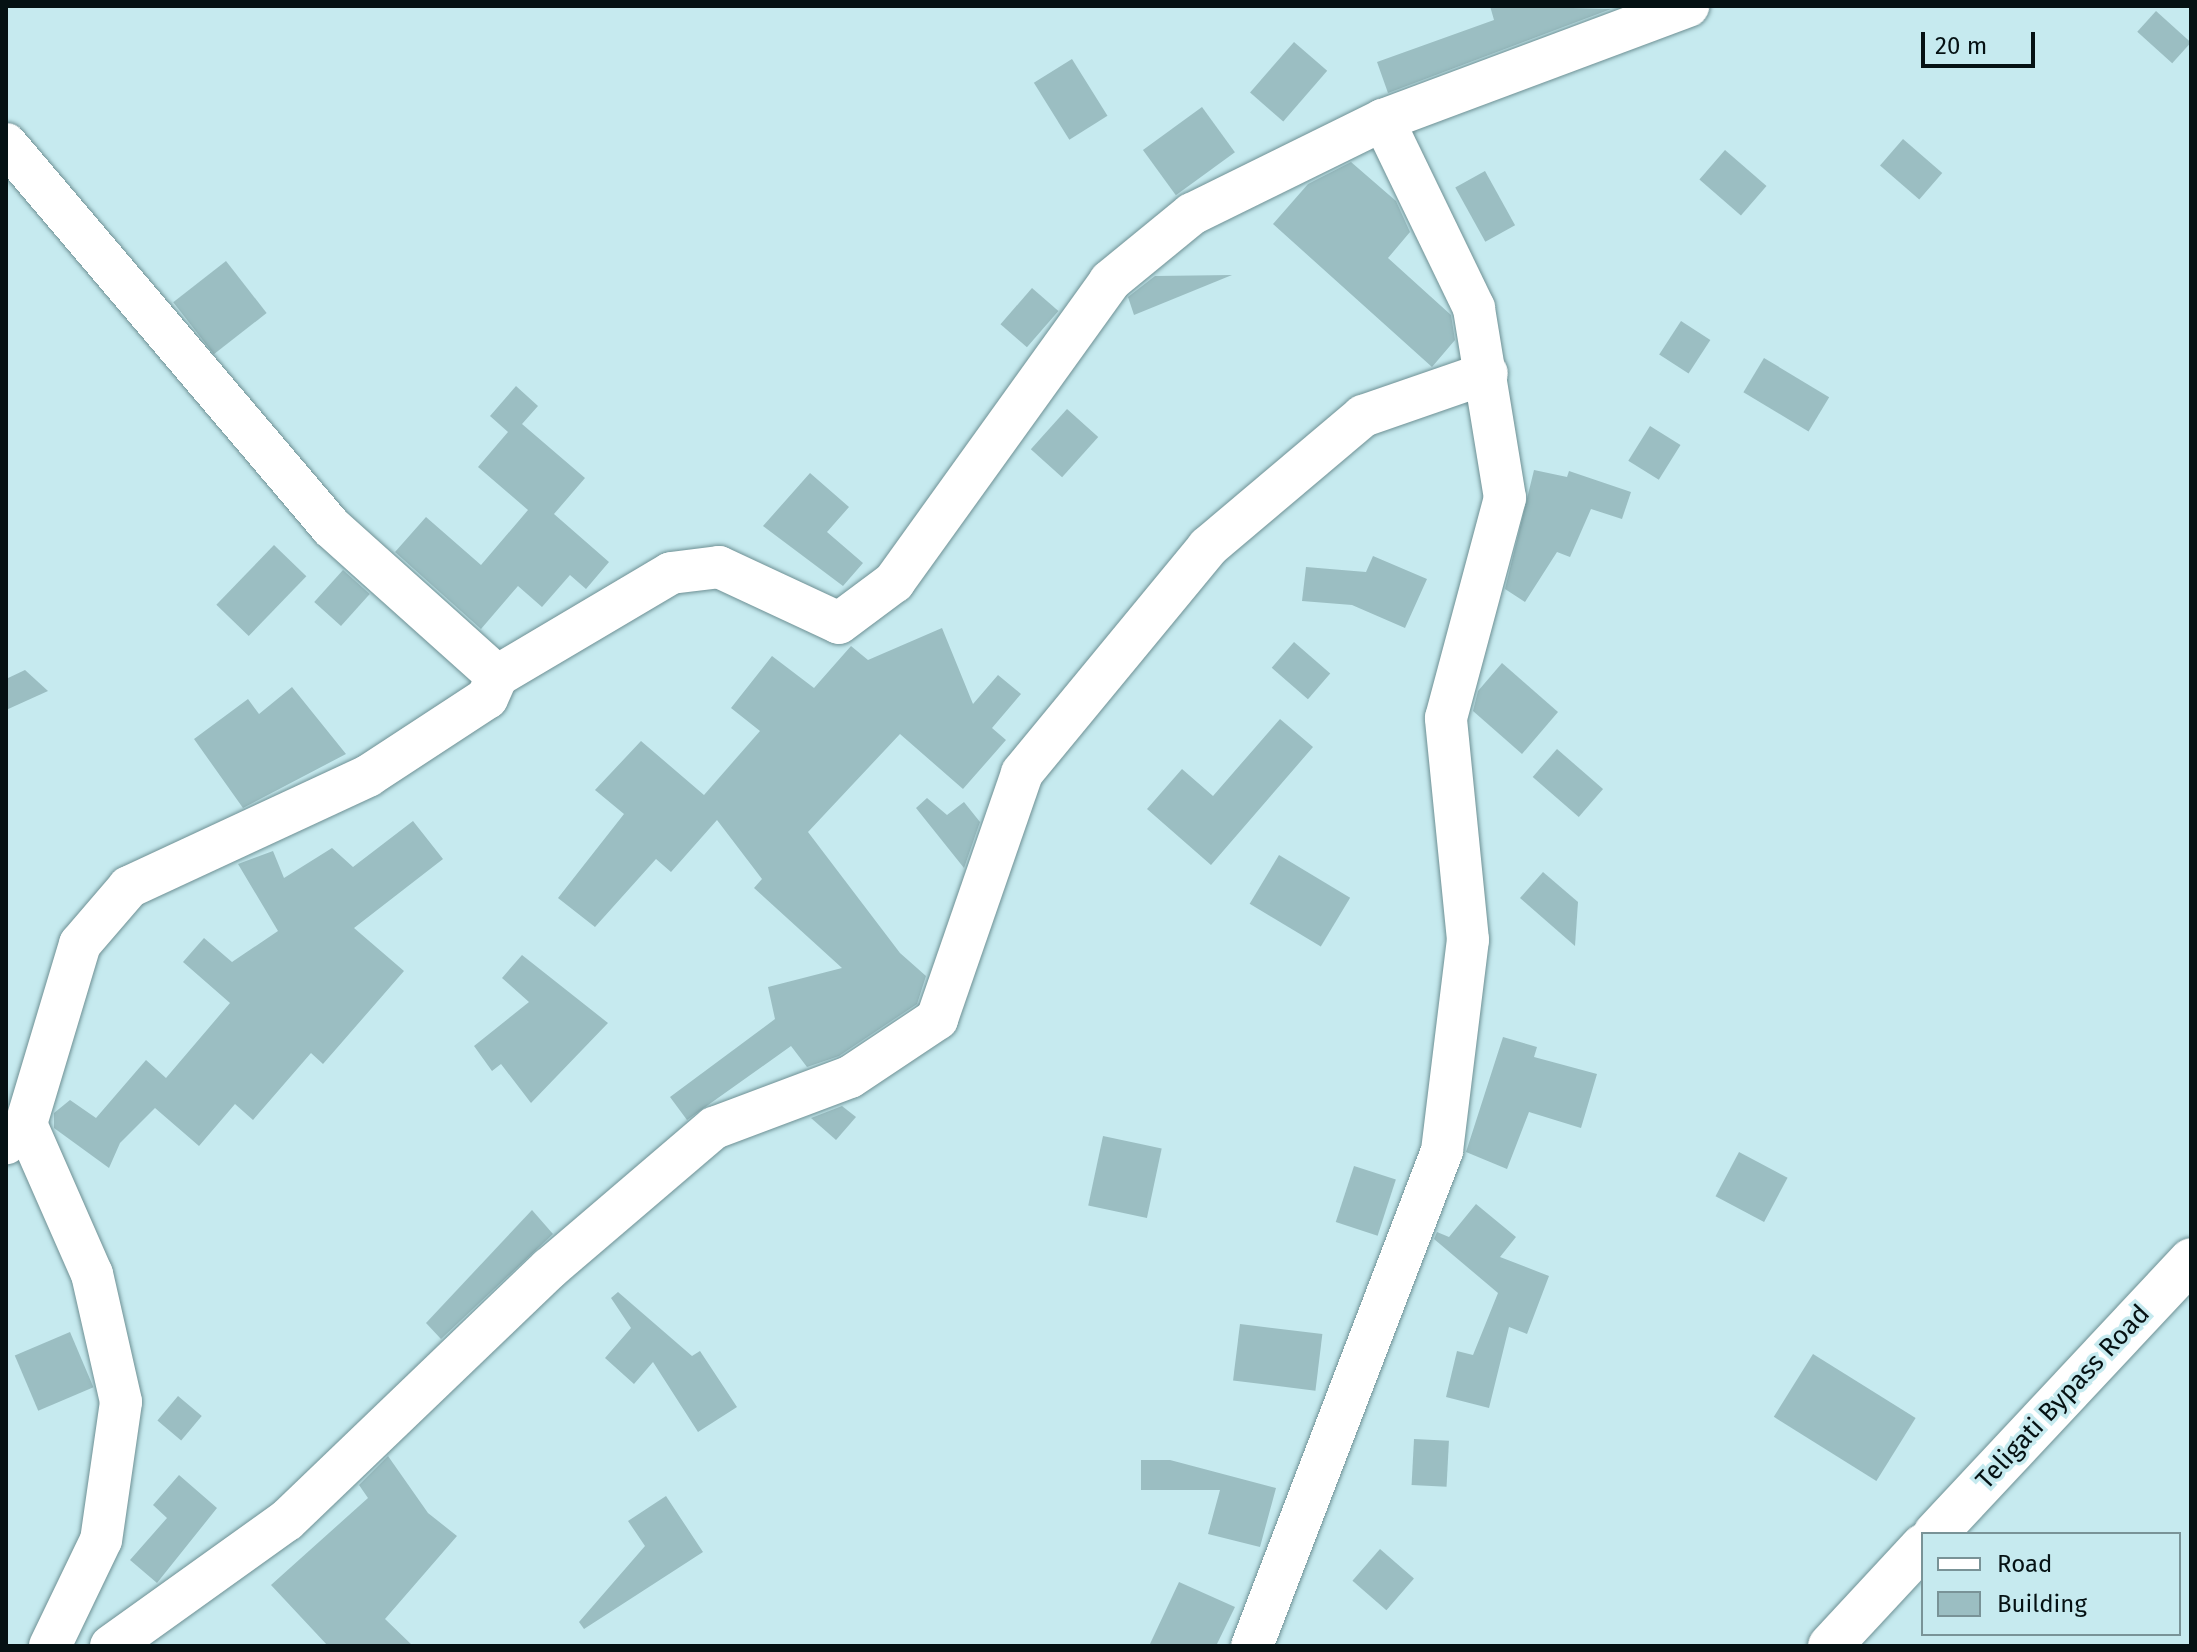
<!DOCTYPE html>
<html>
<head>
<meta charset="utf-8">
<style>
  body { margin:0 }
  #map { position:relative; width:2197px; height:1652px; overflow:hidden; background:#c6eaef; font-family:"Fira Sans",sans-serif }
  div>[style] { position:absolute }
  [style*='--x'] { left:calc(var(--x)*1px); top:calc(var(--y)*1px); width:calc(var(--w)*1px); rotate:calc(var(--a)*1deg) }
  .building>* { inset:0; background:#9bbec2; transform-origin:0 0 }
  .roads { filter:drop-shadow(0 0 2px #6e9094) drop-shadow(0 0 2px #6e9094) }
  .street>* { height:42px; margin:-21px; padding:0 21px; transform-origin:21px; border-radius:21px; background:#fff }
  .secondary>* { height:44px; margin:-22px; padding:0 22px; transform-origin:22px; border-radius:22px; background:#fff }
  span { translate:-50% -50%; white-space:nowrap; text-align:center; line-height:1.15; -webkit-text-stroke:7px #c6eaef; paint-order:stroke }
  .street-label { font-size:26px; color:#051113 }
  .frame { position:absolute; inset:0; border:8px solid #051113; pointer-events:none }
  .legend { position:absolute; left:1921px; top:1532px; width:260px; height:104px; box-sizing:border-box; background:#c6eaef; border:2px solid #799397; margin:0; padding:10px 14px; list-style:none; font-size:24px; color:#051113 }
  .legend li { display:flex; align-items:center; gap:16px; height:40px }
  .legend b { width:40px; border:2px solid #799397 }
  .scale { position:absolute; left:1921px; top:32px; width:114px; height:36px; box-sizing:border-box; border:4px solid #051113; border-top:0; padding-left:10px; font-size:24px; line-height:28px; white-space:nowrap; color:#051113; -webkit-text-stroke:6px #c6eaef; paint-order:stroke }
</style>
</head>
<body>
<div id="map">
  <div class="building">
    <div style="clip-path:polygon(1490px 6px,1611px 9px,1388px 93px,1377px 62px,1494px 20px)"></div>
    <div style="left:2156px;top:11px;width:47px;height:28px;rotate:42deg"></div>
    <div style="left:1294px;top:42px;width:44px;height:67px;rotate:41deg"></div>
    <div style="left:1072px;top:59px;width:67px;height:45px;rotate:58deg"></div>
    <div style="left:1202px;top:107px;width:56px;height:73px;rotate:54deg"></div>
    <div style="left:1903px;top:139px;width:52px;height:35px;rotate:41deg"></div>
    <div style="left:1725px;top:150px;width:55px;height:39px;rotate:41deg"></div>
    <div style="clip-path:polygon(1351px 162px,1396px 201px,1410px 232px,1388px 258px,1451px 315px,1455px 340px,1432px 367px,1273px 224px,1308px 184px)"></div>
    <div style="left:1485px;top:171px;width:62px;height:34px;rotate:61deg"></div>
    <div style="left:226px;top:261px;width:66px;height:67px;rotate:52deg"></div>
    <div style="clip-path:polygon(1232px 275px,1134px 315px,1128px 297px,1155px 276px)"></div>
    <div style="left:1032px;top:288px;width:35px;height:48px;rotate:41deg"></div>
    <div style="left:1681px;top:321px;width:35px;height:40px;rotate:33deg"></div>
    <div style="left:1764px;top:358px;width:76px;height:40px;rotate:31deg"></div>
    <div style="clip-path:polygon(516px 386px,538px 406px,522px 424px,585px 478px,554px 514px,609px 562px,586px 589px,570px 575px,542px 607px,518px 586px,481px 629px,395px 552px,426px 517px,481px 565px,528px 510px,478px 467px,508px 432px,490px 416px)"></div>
    <div style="left:1067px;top:409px;width:42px;height:54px;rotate:42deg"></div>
    <div style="left:1650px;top:426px;width:36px;height:41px;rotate:32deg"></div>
    <div style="clip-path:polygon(1534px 470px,1567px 477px,1569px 471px,1631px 492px,1622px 519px,1591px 509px,1570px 557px,1557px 552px,1525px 602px,1505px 589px)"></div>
    <div style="clip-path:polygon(810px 473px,849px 507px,827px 532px,863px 563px,843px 586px,763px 526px)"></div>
    <div style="left:274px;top:545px;width:45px;height:83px;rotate:44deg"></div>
    <div style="clip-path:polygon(1373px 556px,1427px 579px,1405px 628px,1352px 605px,1302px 601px,1306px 567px,1366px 572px)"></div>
    <div style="left:343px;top:570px;width:36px;height:43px;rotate:42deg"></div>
    <div style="clip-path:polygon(942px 628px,973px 704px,998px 675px,1021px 694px,992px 728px,1006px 740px,963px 789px,900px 734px,808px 832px,900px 953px,926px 976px,917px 1004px,839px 1056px,807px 1067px,791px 1046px,687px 1120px,670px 1097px,775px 1019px,768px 987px,842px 968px,754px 888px,762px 879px,717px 820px,671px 872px,656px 859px,595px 927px,558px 898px,624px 814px,595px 790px,641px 741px,704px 795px,760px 731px,731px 708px,772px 656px,814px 688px,851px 646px,868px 660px)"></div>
    <div style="left:1294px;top:642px;width:48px;height:34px;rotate:41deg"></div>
    <div style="clip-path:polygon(1502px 663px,1558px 712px,1522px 754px,1473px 711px,1478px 691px)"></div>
    <div style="clip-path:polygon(25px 670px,48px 691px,6px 710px,6px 679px)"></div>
    <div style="clip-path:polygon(292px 687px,346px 754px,243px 808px,194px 739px,248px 699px,259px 714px)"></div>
    <div style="clip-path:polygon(1280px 719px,1313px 747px,1211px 865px,1147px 809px,1182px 769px,1213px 796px)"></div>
    <div style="left:1557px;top:749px;width:61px;height:37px;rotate:41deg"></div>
    <div style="clip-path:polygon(927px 798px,947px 815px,964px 802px,980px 822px,964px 868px,916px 808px)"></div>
    <div style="clip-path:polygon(413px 821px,443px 859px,354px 928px,404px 971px,323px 1064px,311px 1053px,253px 1120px,235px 1104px,199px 1146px,155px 1108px,120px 1143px,109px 1168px,54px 1128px,54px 1113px,70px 1100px,96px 1118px,146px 1060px,166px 1078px,230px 1003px,183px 962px,204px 938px,232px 962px,278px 931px,238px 864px,273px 851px,284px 878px,332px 848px,353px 867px)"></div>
    <div style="left:1279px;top:855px;width:83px;height:57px;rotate:31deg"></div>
    <div style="clip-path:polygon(1543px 872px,1578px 902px,1575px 946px,1520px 898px)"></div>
    <div style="clip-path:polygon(522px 955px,608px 1023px,531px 1103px,501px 1064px,492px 1071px,474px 1046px,529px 1002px,502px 978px)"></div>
    <div style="clip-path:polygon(1503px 1037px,1537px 1047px,1534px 1057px,1597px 1074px,1581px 1128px,1529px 1112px,1507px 1169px,1466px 1152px)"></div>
    <div style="clip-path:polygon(842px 1106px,856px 1117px,836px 1140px,811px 1118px)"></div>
    <div style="left:1103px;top:1136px;width:60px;height:71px;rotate:12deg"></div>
    <div style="left:1739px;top:1152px;width:55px;height:50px;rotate:28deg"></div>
    <div style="left:1354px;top:1166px;width:44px;height:59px;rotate:18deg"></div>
    <div style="clip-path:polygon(1476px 1204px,1516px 1237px,1500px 1257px,1549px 1276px,1527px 1334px,1509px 1327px,1489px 1408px,1446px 1397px,1457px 1351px,1473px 1355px,1498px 1293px,1434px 1239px,1437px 1232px,1449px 1237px)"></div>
    <div style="clip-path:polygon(532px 1210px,553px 1234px,441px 1339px,426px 1323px)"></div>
    <div style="clip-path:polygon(618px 1292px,692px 1356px,700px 1351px,737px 1407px,698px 1432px,653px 1362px,634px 1384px,605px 1358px,631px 1328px,611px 1298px)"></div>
    <div style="left:1240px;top:1324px;width:83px;height:57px;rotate:7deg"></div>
    <div style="left:70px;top:1332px;width:60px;height:60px;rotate:67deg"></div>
    <div style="left:1813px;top:1354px;width:121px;height:74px;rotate:32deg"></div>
    <div style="left:178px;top:1396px;width:31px;height:32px;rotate:40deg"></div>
    <div style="left:1414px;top:1439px;width:35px;height:46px;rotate:3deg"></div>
    <div style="clip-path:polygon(388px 1456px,428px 1513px,457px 1536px,385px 1619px,413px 1646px,328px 1646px,271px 1585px,368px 1498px,359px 1485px)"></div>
    <div style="clip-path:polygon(1141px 1460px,1170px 1460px,1276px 1488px,1260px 1547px,1208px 1534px,1220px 1490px,1141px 1490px)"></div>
    <div style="clip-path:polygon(179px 1475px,217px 1508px,157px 1583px,130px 1560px,167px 1518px,153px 1505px)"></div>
    <div style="clip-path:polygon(666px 1496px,703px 1552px,584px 1629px,579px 1622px,645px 1546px,628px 1521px)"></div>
    <div style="left:1380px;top:1549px;width:45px;height:42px;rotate:41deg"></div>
    <div style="clip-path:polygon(1179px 1582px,1235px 1607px,1216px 1646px,1149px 1646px)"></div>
  </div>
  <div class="roads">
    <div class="street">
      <div style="--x:6;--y:144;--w:502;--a:49.68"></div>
      <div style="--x:331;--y:527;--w:223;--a:41.9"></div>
      <div style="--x:497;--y:676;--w:24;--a:114"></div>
      <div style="--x:487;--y:698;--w:142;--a:146.8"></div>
      <div style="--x:368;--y:776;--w:264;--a:155.1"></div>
      <div style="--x:129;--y:887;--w:75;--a:130.7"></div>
      <div style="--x:80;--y:944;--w:188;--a:106.7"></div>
      <div style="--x:26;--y:1124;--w:28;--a:136"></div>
      <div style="--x:497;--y:676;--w:202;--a:-30.6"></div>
      <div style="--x:671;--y:573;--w:48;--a:-7.1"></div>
      <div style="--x:719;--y:567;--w:132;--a:25"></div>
      <div style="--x:839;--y:623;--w:69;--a:-36.7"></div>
      <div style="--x:894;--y:582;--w:370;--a:-54.3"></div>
      <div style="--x:1110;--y:281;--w:106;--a:-39.3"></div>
      <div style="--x:1192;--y:214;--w:213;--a:-26.2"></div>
      <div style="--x:1383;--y:120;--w:326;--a:-20.5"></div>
      <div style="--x:26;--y:1124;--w:164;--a:66.3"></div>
      <div style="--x:92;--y:1274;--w:131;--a:77.2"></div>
      <div style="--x:121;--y:1402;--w:139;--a:98.2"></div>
      <div style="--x:101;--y:1540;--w:118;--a:115.7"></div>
      <div style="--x:111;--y:1646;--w:216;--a:-35.6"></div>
      <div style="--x:287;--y:1520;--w:364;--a:-43.8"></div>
      <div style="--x:550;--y:1268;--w:216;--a:-40.5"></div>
      <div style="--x:714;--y:1128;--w:145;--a:-20.6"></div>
      <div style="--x:850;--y:1077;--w:105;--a:-33.7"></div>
      <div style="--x:937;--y:1019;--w:260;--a:-70.9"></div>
      <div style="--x:1022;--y:773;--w:293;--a:-50.5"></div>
      <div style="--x:1208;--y:547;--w:203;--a:-40.2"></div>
      <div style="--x:1363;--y:416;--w:131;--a:-19.1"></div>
      <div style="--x:1252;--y:1646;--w:530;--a:-69"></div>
      <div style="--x:1442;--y:1151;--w:213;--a:-83"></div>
      <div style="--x:1468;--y:940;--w:223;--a:-95.7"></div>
      <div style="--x:1446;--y:718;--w:228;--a:-75"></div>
      <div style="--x:1505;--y:498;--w:193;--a:-99.3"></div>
      <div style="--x:1474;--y:308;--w:209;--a:-115.8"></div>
    </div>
    <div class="secondary">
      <div style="--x:1935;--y:1534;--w:375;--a:-46.9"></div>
      <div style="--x:1830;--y:1646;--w:137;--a:-47.1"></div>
    </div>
  </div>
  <div class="street-label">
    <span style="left:2063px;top:1397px;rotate:-47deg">Teligati Bypass Road</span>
  </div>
  <div class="frame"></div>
  <ul class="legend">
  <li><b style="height:10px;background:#fff"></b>Road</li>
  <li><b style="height:22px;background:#9bbec2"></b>Building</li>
  </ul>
  <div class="scale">20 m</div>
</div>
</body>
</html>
